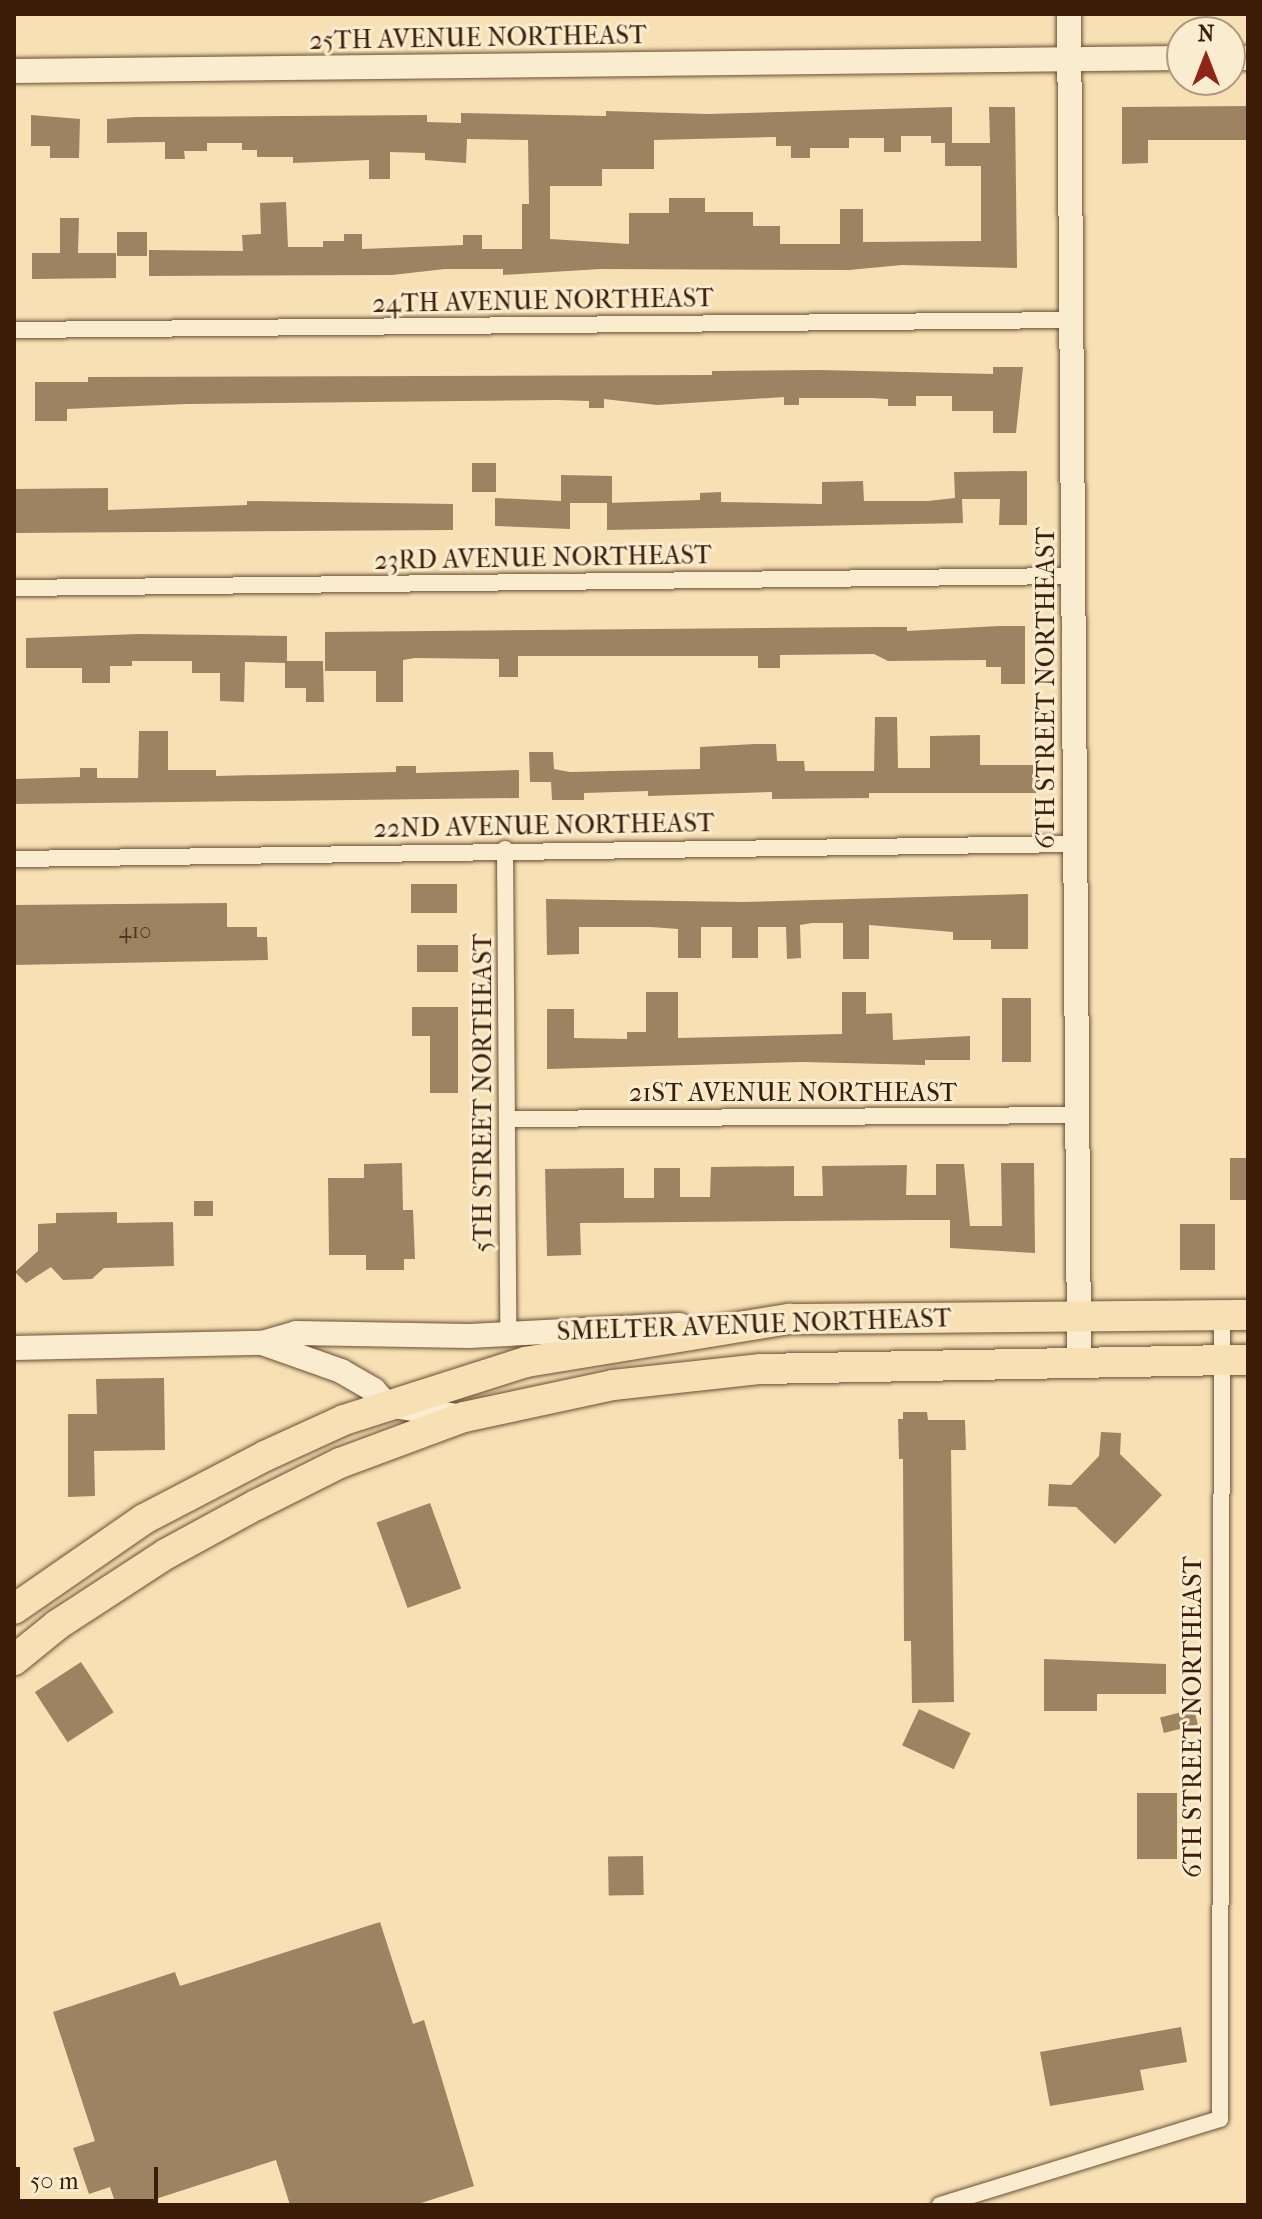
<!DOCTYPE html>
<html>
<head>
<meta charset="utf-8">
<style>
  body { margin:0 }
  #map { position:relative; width:1262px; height:2219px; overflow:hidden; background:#f7e1b4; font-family:"IM FELL French Canon",serif }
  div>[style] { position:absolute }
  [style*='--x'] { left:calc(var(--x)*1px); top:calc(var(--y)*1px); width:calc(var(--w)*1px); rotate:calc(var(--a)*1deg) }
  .building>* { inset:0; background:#9d8362; transform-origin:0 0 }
  .roads { filter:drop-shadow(0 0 2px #6b4e34) drop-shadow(0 0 2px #6b4e34) }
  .street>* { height:16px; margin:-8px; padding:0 8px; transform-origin:8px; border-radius:8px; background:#faecce }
  .secondary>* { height:24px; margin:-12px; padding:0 12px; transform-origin:12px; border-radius:12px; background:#faecce }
  .highway>* { height:30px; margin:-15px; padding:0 15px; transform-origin:15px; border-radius:15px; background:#f7e1b4 }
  span { translate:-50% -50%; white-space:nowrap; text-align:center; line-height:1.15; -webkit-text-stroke:6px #faecce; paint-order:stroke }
  .number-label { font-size:22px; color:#543620 }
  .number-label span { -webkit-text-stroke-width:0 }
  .street-label { font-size:26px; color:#3c1d0a }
  .frame { position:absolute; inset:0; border:16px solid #3c1d0a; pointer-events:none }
  .north { position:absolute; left:1166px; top:16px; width:80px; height:80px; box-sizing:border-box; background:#faecce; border:2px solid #ae9980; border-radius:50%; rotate:0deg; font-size:22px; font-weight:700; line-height:32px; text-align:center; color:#3c1d0a }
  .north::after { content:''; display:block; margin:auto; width:28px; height:36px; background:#8f2418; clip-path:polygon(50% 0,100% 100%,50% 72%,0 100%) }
  .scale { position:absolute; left:16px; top:2167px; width:142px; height:36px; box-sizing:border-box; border:4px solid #3c1d0a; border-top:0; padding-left:10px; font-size:24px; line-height:28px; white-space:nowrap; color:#3c1d0a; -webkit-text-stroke:6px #faecce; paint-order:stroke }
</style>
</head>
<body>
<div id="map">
  <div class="building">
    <div style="clip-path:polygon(1248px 106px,1248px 140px,1148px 140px,1148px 163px,1122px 164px,1122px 107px)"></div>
    <div style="clip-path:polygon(evenodd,952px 107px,952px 143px,990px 143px,989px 107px,1015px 107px,1017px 268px,902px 265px,849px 270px,600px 269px,503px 275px,503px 269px,445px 269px,392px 275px,149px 276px,149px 250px,243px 251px,242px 235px,261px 234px,260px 203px,286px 202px,288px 247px,323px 247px,323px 241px,344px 241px,344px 234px,362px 234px,362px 249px,463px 245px,463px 235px,482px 235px,482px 249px,522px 249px,522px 204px,529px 204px,528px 140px,467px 139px,466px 163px,425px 160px,425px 153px,390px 152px,390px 179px,369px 179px,369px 160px,293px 163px,293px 157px,257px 157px,257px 150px,242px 150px,242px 143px,207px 143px,207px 151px,184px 151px,185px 159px,165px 159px,165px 142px,107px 143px,107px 119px,135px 117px,427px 115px,427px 122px,461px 123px,461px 113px,606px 116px,606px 111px,708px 114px,952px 107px,901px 136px,931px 136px,931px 143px,945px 143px,945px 166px,981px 166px,981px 241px,863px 242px,863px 209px,840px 209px,840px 244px,780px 244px,780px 226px,753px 226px,753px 212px,705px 212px,705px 198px,669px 198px,669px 213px,629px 213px,629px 244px,550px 239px,550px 186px,602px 186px,602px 169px,654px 169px,654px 140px,776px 137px,776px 146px,791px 146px,791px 158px,810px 158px,810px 148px,849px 148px,849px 138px,884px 138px,884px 152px,901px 152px,901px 136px)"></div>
    <div style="clip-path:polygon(31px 115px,80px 119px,79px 158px,50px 158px,50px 146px,31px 146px)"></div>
    <div style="clip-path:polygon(60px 218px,79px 218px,78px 253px,116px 253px,116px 278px,32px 279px,32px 253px,60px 253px)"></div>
    <div style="left:117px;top:232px;width:30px;height:24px"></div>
    <div style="clip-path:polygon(993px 367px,1023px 367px,1016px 433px,993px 433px,993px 411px,952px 411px,952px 396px,916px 396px,916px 406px,888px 406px,888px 399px,872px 398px,799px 398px,799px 405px,784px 405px,784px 397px,657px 405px,604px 399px,604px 408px,589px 408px,589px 401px,556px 400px,186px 404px,67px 409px,67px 421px,35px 421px,35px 382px,88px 382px,88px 377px,712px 375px,712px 371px,819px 370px,993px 374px)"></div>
    <div style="left:472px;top:463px;width:24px;height:29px"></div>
    <div style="clip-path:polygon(1027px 471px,1027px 525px,999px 525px,1000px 499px,962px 499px,963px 523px,607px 530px,607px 503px,700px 500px,700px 493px,721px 492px,721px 502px,822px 504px,822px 482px,863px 481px,864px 501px,928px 501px,955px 498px,954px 472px)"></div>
    <div style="clip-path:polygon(561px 475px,612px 476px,612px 503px,570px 503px,570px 529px,495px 526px,495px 498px,561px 501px)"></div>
    <div style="clip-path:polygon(108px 488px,108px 510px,247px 505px,247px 501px,453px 504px,453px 530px,14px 533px,14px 489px)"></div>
    <div style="clip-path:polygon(999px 626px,1025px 626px,1025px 684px,1001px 684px,1001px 667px,986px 667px,986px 660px,888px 661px,874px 654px,780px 655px,780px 668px,758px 668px,758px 656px,518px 656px,518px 677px,499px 677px,499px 659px,415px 658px,403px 660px,403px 702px,376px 702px,376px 671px,325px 671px,325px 632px,874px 627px,907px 627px,907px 631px)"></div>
    <div style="clip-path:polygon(139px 634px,287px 636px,287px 661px,323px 661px,324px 702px,306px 702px,306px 688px,285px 688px,285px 663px,245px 662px,244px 702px,220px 701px,220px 673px,192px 673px,192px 661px,132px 661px,132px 666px,110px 666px,110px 683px,82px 683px,82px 668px,26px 668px,26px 638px)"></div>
    <div style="clip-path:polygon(875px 717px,897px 717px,898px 768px,930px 768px,930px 736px,980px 735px,980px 765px,1036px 765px,1036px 793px,869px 793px,869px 798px,772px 799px,772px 792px,648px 796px,648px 791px,584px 793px,584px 800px,552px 800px,551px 782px,530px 782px,529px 752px,553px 752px,554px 769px,570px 772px,700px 769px,700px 747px,755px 744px,776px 744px,777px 761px,804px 761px,805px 771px,874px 771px)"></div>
    <div style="clip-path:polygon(139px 731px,168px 731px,168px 770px,216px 770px,216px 776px,396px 772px,396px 766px,416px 766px,416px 773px,519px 770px,519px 798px,14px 804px,14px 779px,80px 777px,80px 768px,97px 768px,97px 778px,138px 778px)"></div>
    <div style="left:411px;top:884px;width:46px;height:29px"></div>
    <div style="clip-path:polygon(1028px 894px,1028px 949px,991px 949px,991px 940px,953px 940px,953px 932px,869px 925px,869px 959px,843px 959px,843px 923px,812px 923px,800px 925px,801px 958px,787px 959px,786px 927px,758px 927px,758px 958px,732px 958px,732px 927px,701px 927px,701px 958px,678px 958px,678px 929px,651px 927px,579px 927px,579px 954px,547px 955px,546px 899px,743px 902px)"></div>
    <div style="clip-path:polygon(227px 903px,227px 927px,257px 927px,257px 937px,267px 937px,268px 960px,14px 965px,14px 905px)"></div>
    <div style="left:417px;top:945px;width:41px;height:27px"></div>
    <div style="clip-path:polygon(646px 992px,678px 992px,678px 1038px,842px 1034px,842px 992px,866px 992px,866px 1014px,892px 1013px,893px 1040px,970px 1036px,970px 1060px,925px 1060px,925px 1065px,803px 1062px,547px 1069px,547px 1009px,574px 1009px,574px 1038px,627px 1039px,627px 1032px,646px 1032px)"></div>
    <div style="left:1002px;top:998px;width:29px;height:64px"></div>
    <div style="clip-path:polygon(412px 1007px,458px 1007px,458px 1093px,430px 1093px,430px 1036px,412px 1036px)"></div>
    <div style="left:1230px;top:1158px;width:18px;height:42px"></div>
    <div style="clip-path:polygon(402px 1163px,403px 1210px,413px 1210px,415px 1259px,404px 1259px,404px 1270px,366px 1270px,366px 1255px,329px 1255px,328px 1178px,364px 1178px,364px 1164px)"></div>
    <div style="clip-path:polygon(1001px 1163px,1034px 1163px,1035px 1253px,950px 1248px,950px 1220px,914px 1220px,580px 1223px,581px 1255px,547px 1256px,545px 1169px,624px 1168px,624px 1198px,654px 1198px,654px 1168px,680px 1168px,680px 1197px,710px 1197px,711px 1167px,794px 1166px,794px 1196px,823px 1196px,822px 1166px,907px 1165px,906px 1195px,936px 1195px,936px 1164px,964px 1164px,970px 1226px,1002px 1226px)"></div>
    <div style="left:213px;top:1201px;width:15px;height:19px;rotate:90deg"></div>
    <div style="clip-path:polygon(117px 1212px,117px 1223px,173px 1222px,174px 1266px,104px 1268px,92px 1279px,63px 1280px,51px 1267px,26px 1283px,15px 1272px,38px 1251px,38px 1224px,56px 1223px,56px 1213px)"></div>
    <div style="left:1180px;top:1224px;width:35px;height:46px"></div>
    <div style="clip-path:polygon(164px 1378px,165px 1450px,94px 1451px,95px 1496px,68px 1497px,68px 1414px,97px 1414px,96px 1379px)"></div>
    <div style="clip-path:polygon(903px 1412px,927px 1412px,928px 1420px,965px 1420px,966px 1450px,951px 1450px,954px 1702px,912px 1703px,911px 1641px,904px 1641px,903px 1459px,899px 1459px,898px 1419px,903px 1419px)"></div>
    <div style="clip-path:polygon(1101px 1432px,1121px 1433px,1120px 1454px,1162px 1495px,1115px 1544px,1076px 1507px,1048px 1506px,1049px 1484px,1071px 1485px,1099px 1456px)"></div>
    <div style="left:430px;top:1503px;width:91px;height:57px;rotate:70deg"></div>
    <div style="clip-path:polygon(1044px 1659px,1166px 1664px,1166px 1694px,1097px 1694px,1097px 1711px,1044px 1711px)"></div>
    <div style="left:81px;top:1662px;width:60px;height:55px;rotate:57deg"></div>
    <div style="left:919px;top:1709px;width:57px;height:40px;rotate:25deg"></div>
    <div style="left:1194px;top:1709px;width:16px;height:35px;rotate:76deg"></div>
    <div style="left:1137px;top:1793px;width:40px;height:66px"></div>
    <div style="left:643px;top:1856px;width:39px;height:35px;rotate:89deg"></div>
    <div style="clip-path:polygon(380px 1922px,413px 2024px,424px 2020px,474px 2186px,415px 2205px,290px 2205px,276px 2160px,137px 2205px,116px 2205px,110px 2187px,89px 2194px,73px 2148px,95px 2141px,53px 2012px,175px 1972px,180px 1986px)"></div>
    <div style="clip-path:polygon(1181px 2027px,1187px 2062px,1140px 2070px,1144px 2090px,1050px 2106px,1040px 2052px)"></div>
  </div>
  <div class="roads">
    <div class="street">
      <div style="--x:14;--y:330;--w:1058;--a:-0.54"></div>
      <div style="--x:14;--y:588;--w:1059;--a:-0.65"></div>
      <div style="--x:505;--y:849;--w:486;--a:89.6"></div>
      <div style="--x:14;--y:859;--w:1061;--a:-0.81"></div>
      <div style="--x:508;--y:1119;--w:569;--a:-0.4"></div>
      <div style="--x:940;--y:2205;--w:293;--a:-17.1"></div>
      <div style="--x:1220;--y:2119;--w:804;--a:-89.86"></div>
    </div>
    <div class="secondary">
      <div style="--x:1069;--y:14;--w:1347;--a:89.57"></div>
      <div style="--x:1230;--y:58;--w:18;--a:0"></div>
      <div style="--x:14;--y:71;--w:1168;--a:-0.64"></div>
      <div style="--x:262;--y:1343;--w:84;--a:19.5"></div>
      <div style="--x:341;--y:1371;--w:38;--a:30"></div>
      <div style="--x:374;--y:1390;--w:20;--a:49"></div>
      <div style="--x:387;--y:1405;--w:78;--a:8.9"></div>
      <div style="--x:14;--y:1348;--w:248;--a:-1.2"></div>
      <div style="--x:262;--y:1343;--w:35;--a:-16"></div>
      <div style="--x:296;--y:1333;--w:173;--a:1"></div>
      <div style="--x:469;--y:1336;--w:211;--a:-3"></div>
    </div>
    <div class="highway">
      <div style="--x:14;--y:1609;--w:158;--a:-34.7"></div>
      <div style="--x:144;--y:1519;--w:136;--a:-27.5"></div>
      <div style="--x:265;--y:1456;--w:87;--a:-24.5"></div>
      <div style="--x:344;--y:1420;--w:191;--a:-17.7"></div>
      <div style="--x:526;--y:1362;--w:267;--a:-9.3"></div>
      <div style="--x:790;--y:1319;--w:458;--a:-0.5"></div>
      <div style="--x:14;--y:1660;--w:55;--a:-39.1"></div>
      <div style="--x:57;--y:1625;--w:130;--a:-33.1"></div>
      <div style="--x:166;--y:1554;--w:102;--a:-28.6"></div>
      <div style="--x:256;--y:1505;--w:94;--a:-26.6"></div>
      <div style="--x:340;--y:1463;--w:132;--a:-20.4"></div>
      <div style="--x:464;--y:1417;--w:152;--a:-12.1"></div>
      <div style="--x:613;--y:1385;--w:149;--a:-6.2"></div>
      <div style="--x:761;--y:1369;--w:487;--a:-1.1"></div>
    </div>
  </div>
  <div class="number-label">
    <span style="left:135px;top:932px">410</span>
  </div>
  <div class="street-label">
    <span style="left:478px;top:38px;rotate:-1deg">25TH AVENUE NORTHEAST</span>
    <span style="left:543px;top:301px;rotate:-1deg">24TH AVENUE NORTHEAST</span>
    <span style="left:543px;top:558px;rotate:-1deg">23RD AVENUE NORTHEAST</span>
    <span style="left:1046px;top:688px;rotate:-90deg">6TH STREET NORTHEAST</span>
    <span style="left:544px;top:826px;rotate:-1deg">22ND AVENUE NORTHEAST</span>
    <span style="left:483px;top:1093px;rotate:-90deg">5TH STREET NORTHEAST</span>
    <span style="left:793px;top:1093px">21ST AVENUE NORTHEAST</span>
    <span style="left:754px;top:1325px;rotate:-2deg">SMELTER AVENUE NORTHEAST</span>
    <span style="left:1193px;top:1717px;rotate:-90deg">6TH STREET NORTHEAST</span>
  </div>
  <div class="frame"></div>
  <div class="north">N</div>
  <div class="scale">50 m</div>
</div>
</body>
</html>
